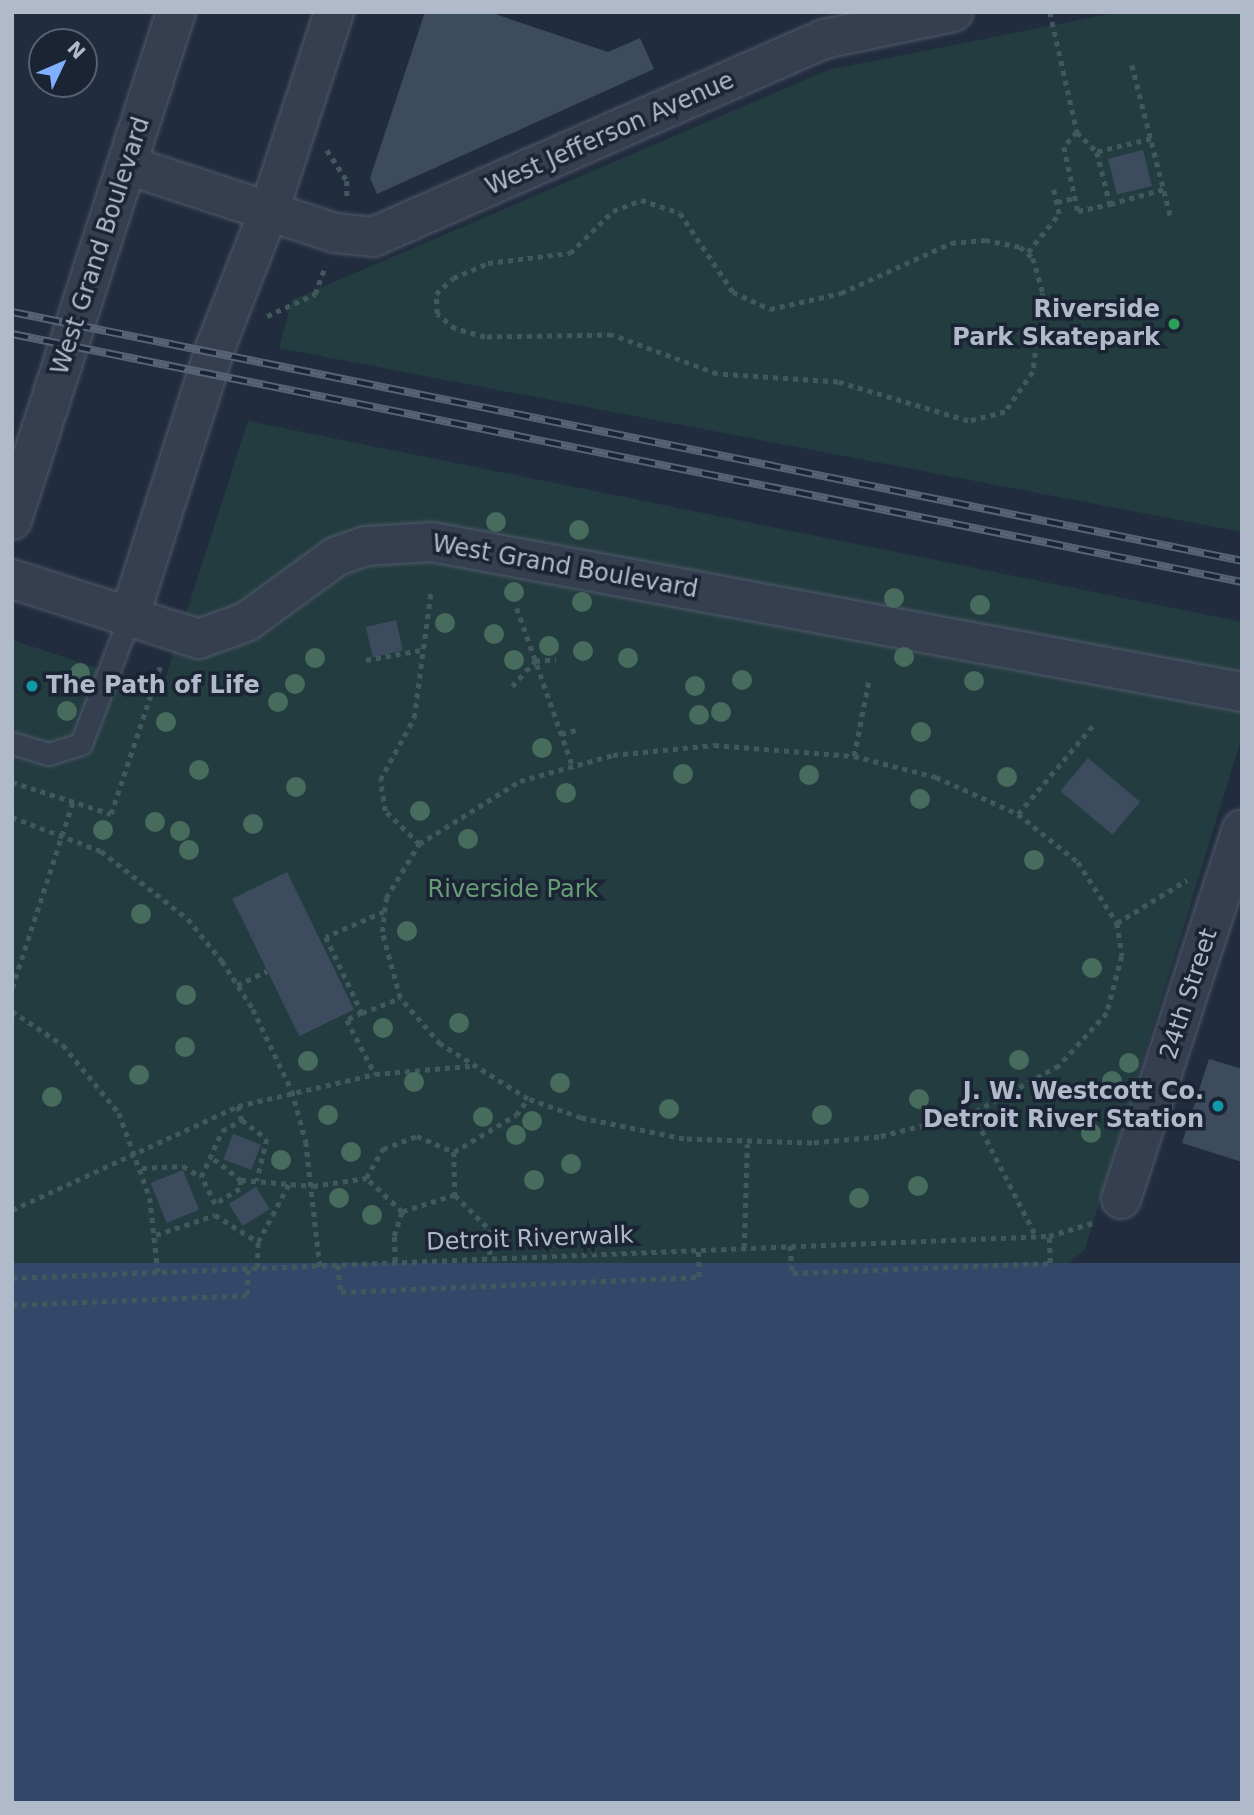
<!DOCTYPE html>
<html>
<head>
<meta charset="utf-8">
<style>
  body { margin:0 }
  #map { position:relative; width:1254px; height:1815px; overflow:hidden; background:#212d3f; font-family:"DejaVu Sans",sans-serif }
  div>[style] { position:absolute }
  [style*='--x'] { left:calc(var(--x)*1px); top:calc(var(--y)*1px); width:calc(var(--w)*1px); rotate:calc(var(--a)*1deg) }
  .green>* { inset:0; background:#233c40 }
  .water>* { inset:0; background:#334868; transform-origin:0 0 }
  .building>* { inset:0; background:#3d4b5f; transform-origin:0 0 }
  .path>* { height:4.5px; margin-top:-2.25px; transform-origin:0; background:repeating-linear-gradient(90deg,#41595d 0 5px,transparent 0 10px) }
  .roads { filter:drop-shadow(0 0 2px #515a6a) drop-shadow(0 0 2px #515a6a) }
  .lane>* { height:21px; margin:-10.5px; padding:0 10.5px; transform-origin:10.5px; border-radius:10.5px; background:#353f4f }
  .street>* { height:38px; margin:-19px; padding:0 19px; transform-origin:19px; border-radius:19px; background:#353f4f }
  .rail>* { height:8px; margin-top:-4px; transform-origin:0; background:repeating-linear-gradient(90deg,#1b2434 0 16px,#576376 0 32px); box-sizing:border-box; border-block:2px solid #576376 }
  .trees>* { width:20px; height:20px; margin:-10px; border-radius:50%; background:#476b5c }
  .dots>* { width:19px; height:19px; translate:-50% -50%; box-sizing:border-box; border:4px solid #1b2434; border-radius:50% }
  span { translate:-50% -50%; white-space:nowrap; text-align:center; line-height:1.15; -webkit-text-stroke:7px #1b2434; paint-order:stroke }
  .street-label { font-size:24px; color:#b1baca }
  .poi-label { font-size:24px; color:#b1baca; font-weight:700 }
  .right { translate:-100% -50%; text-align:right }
  .left { translate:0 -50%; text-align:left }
  .park-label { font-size:24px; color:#669d74 }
  .frame { position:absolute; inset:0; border:14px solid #b1baca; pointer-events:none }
  .north { position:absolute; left:28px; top:28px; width:70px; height:70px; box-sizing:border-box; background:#1b2434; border:2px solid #576070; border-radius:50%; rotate:46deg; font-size:19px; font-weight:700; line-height:28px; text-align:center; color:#b1baca }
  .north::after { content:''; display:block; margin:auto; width:24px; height:32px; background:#81afff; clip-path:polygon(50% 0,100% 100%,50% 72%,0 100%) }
</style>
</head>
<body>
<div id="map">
  <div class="green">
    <div style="clip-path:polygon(1119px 12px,1242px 12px,1242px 532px,279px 348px,292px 300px,828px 70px)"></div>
    <div style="clip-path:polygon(248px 421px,1242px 622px,1242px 736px,1085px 1249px,1062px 1269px,12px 1317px,12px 640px,162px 689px)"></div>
  </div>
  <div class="water">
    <div style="left:1242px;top:1263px;width:540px;height:1231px;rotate:90deg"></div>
  </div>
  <div class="building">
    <div style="clip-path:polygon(425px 12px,489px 12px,608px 52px,640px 38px,654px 69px,377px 194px,370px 178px)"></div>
    <div style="left:1143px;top:150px;width:37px;height:36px;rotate:76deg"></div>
    <div style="left:396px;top:620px;width:31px;height:31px;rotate:77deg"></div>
    <div style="left:1088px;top:758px;width:68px;height:43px;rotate:40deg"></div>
    <div style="left:287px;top:872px;width:153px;height:61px;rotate:64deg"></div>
    <div style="clip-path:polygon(1209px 1059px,1242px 1069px,1242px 1162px,1182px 1143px)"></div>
    <div style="left:233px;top:1134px;width:30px;height:27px;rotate:21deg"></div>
    <div style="left:183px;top:1170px;width:43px;height:35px;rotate:68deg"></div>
    <div style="left:256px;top:1187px;width:26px;height:32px;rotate:58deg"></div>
  </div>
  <div class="path">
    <div style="--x:1050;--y:12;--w:123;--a:77.3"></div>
    <div style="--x:1077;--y:132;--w:20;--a:131"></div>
    <div style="--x:1064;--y:147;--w:66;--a:77.7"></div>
    <div style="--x:1078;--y:211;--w:33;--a:-12"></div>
    <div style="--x:1132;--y:65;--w:158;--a:75.7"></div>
    <div style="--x:1077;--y:132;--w:28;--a:45"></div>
    <div style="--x:1151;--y:139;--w:56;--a:166.5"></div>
    <div style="--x:1097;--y:152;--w:54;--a:76"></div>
    <div style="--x:1110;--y:204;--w:56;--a:-15.5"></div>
    <div style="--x:327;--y:150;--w:37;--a:57"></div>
    <div style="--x:347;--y:181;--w:17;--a:90"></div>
    <div style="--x:641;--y:200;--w:41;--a:18.4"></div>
    <div style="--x:680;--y:213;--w:95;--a:56.1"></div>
    <div style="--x:733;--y:292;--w:41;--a:24.7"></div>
    <div style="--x:770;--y:309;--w:73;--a:-12.7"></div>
    <div style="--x:841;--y:293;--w:121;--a:-24.4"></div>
    <div style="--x:951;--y:243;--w:34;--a:-5"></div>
    <div style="--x:985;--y:240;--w:36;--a:11"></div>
    <div style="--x:1020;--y:247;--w:17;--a:40"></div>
    <div style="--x:1033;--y:258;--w:36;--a:74"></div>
    <div style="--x:1043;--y:293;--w:80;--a:97.2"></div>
    <div style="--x:1033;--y:372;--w:49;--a:125"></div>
    <div style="--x:1005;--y:412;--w:38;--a:166"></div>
    <div style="--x:968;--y:421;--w:136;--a:-163.3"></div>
    <div style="--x:838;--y:382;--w:121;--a:-176.2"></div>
    <div style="--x:717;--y:374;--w:112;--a:-159.6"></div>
    <div style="--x:612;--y:335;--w:127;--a:179.1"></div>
    <div style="--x:485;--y:337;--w:31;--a:-165"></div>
    <div style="--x:455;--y:329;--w:23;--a:-140"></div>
    <div style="--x:437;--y:314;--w:20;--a:-93"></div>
    <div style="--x:436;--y:294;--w:23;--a:-43"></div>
    <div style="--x:453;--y:278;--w:38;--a:-23"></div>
    <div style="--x:488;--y:263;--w:83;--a:-7"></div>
    <div style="--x:570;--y:253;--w:60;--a:-44.3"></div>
    <div style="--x:613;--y:211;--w:30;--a:-21"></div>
    <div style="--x:1057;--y:202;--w:18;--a:-13"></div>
    <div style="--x:1028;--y:252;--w:49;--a:-50.8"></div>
    <div style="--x:1059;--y:214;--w:28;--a:-103"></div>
    <div style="--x:267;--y:316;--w:53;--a:-24.6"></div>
    <div style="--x:315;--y:294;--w:30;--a:-70"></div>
    <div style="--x:517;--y:608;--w:165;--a:70.6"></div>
    <div style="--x:366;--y:660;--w:56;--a:-10.3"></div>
    <div style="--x:512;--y:686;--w:34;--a:-47"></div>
    <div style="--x:535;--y:661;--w:21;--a:-5"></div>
    <div style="--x:561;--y:734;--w:20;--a:-15"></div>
    <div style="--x:714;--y:745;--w:140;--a:4.5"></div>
    <div style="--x:854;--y:756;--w:85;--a:14.4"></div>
    <div style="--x:936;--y:777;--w:90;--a:24.3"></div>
    <div style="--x:1018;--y:814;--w:77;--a:38.7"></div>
    <div style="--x:1078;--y:862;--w:72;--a:57.4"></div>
    <div style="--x:1117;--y:923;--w:33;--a:81"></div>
    <div style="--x:1122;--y:956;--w:59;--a:104.7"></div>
    <div style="--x:1107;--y:1013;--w:72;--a:132.2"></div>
    <div style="--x:1059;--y:1066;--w:98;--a:151.3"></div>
    <div style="--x:973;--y:1113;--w:97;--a:165.7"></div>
    <div style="--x:879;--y:1137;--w:67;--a:174.9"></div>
    <div style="--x:812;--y:1143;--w:128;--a:-178.2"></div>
    <div style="--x:684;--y:1139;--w:105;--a:-168.5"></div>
    <div style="--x:581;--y:1118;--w:56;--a:-160.3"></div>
    <div style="--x:528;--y:1099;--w:104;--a:-148"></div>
    <div style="--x:440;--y:1044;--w:61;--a:-131"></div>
    <div style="--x:400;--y:998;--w:68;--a:-105.3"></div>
    <div style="--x:382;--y:932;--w:34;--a:-83"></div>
    <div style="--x:386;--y:898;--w:63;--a:-58.6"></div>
    <div style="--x:419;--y:844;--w:119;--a:-32"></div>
    <div style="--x:520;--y:781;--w:97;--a:-15.6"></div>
    <div style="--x:613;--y:755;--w:101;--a:-5.7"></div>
    <div style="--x:854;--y:756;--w:78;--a:-79"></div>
    <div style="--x:12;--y:782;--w:104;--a:17.9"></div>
    <div style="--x:111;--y:814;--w:158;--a:-71.6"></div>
    <div style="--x:1018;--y:814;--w:118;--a:-49.8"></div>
    <div style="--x:12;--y:817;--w:95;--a:20.9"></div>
    <div style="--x:101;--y:851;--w:110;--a:38"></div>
    <div style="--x:188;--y:919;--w:54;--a:51"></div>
    <div style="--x:222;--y:961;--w:57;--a:57.1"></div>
    <div style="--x:253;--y:1009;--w:91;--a:64.6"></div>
    <div style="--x:292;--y:1091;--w:53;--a:74.6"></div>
    <div style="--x:306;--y:1142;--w:126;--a:83.6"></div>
    <div style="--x:419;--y:844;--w:47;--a:-135.9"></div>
    <div style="--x:385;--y:811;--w:31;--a:-99"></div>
    <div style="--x:380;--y:780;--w:71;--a:-61.3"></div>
    <div style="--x:414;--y:718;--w:128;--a:-82.4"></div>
    <div style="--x:384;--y:912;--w:63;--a:156.7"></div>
    <div style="--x:326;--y:937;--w:84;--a:64.7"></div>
    <div style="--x:362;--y:1013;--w:41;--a:-21.5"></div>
    <div style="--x:1117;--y:923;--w:82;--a:-31.6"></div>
    <div style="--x:237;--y:985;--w:33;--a:-25"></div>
    <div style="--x:12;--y:988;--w:197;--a:-71.9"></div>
    <div style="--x:12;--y:1011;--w:61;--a:33.7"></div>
    <div style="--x:63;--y:1045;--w:88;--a:50.5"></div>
    <div style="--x:119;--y:1113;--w:90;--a:70"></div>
    <div style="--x:150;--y:1198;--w:74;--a:83.8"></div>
    <div style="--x:362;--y:1013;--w:17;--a:155"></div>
    <div style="--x:347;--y:1020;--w:61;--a:62.6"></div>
    <div style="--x:238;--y:1106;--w:15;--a:74"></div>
    <div style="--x:973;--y:1113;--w:138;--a:62.9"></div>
    <div style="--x:417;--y:1136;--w:40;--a:23.4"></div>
    <div style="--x:454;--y:1152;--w:43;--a:88.7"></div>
    <div style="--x:455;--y:1195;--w:56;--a:162.2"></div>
    <div style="--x:402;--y:1212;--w:50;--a:-136.6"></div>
    <div style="--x:366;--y:1178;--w:34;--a:-60"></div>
    <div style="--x:383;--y:1149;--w:36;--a:-21"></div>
    <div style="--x:454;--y:1152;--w:72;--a:-30.8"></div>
    <div style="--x:516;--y:1115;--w:20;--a:-53"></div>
    <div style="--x:214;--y:1159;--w:34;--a:38"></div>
    <div style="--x:241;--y:1180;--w:9;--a:96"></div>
    <div style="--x:240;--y:1189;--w:29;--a:149"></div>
    <div style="--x:215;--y:1204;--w:30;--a:-117"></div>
    <div style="--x:201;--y:1177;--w:51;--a:-65.5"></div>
    <div style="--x:222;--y:1131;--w:23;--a:-29"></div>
    <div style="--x:242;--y:1120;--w:31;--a:37"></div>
    <div style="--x:267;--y:1139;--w:43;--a:103.4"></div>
    <div style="--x:142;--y:1168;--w:41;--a:-2.8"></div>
    <div style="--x:183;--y:1166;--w:21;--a:31"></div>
    <div style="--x:241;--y:1180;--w:72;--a:4.8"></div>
    <div style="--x:313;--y:1186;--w:54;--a:-8.6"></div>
    <div style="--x:455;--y:1195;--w:49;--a:45"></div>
    <div style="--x:490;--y:1230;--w:29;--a:90"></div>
    <div style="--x:12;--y:1210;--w:249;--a:-24.7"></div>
    <div style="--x:238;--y:1106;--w:141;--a:-13.1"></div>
    <div style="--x:375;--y:1074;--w:95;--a:-4.8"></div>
    <div style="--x:156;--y:1235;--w:62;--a:-18.7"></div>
    <div style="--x:215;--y:1215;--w:51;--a:32.1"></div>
    <div style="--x:790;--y:1246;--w:27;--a:84"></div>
    <div style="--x:793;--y:1273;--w:257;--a:-2.2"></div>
    <div style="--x:1050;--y:1263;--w:27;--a:-92"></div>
    <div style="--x:744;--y:1248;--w:104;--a:-88.3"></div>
    <div style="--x:395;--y:1262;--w:26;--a:-92"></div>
    <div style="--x:394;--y:1236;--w:25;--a:-72"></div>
    <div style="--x:338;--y:1265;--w:27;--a:84"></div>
    <div style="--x:341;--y:1292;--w:358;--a:-2.4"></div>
    <div style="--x:699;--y:1277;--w:27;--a:-92"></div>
    <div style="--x:257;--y:1268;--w:26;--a:-88"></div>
    <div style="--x:258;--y:1242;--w:66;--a:-61.9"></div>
    <div style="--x:12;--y:1278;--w:1038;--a:-2.32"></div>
    <div style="--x:1049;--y:1236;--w:49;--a:-16.6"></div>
    <div style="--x:12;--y:1305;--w:235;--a:-2.4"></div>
    <div style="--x:247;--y:1295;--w:26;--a:-88"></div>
  </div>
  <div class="roads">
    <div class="lane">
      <div style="--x:12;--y:743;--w:38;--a:17"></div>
      <div style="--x:48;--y:754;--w:34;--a:-17"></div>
      <div style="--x:81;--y:744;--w:135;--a:-69.1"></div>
    </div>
    <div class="street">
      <div style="--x:127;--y:165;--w:219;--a:18.1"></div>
      <div style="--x:335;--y:233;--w:38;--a:6"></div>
      <div style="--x:373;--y:237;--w:493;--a:-23.7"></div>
      <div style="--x:824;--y:39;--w:132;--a:-11.8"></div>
      <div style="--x:12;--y:520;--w:534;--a:-72.11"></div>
      <div style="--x:12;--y:579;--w:196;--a:17.8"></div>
      <div style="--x:199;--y:639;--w:50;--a:-19.9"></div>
      <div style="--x:246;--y:622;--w:112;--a:-36"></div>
      <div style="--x:337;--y:556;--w:31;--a:-19"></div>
      <div style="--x:366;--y:546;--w:66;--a:-3.5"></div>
      <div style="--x:432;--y:542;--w:824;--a:10.49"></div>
      <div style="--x:129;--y:618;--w:280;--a:-72.3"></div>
      <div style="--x:214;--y:351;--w:150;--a:-68.6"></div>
      <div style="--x:269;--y:211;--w:209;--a:-71.9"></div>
      <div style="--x:1121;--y:1199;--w:389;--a:-71.9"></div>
    </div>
  </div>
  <div class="rail">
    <div style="--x:12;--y:312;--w:1255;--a:11.44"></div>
    <div style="--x:12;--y:334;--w:1255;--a:11.4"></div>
  </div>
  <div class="trees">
    <div style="left:496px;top:522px"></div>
    <div style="left:579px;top:530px"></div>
    <div style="left:514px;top:592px"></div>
    <div style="left:894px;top:598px"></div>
    <div style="left:582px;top:602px"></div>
    <div style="left:980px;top:605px"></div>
    <div style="left:445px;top:623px"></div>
    <div style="left:494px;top:634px"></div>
    <div style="left:549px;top:646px"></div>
    <div style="left:583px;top:651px"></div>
    <div style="left:904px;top:657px"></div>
    <div style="left:315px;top:658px"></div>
    <div style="left:628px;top:658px"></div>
    <div style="left:514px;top:660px"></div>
    <div style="left:80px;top:673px"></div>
    <div style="left:742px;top:680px"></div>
    <div style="left:974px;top:681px"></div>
    <div style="left:295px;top:684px"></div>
    <div style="left:695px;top:686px"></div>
    <div style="left:278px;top:702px"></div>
    <div style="left:67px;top:711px"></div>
    <div style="left:721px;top:712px"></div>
    <div style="left:699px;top:715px"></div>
    <div style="left:166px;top:722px"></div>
    <div style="left:921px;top:732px"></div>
    <div style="left:542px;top:748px"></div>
    <div style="left:199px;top:770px"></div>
    <div style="left:683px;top:774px"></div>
    <div style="left:809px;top:775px"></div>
    <div style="left:1007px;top:777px"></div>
    <div style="left:296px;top:787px"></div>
    <div style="left:566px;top:793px"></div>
    <div style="left:920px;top:799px"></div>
    <div style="left:420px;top:811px"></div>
    <div style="left:155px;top:822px"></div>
    <div style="left:253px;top:824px"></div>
    <div style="left:103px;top:830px"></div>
    <div style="left:180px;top:831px"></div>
    <div style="left:468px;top:839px"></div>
    <div style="left:189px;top:850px"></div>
    <div style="left:1034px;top:860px"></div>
    <div style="left:141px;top:914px"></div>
    <div style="left:407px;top:931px"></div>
    <div style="left:1092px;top:968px"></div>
    <div style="left:186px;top:995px"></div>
    <div style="left:459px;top:1023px"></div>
    <div style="left:383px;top:1028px"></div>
    <div style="left:185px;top:1047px"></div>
    <div style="left:1019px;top:1060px"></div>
    <div style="left:308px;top:1061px"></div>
    <div style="left:1129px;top:1063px"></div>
    <div style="left:139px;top:1075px"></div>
    <div style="left:1112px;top:1081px"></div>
    <div style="left:414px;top:1082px"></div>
    <div style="left:560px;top:1083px"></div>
    <div style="left:52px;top:1097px"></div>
    <div style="left:919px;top:1099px"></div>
    <div style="left:669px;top:1109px"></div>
    <div style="left:328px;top:1115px"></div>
    <div style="left:822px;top:1115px"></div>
    <div style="left:483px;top:1117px"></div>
    <div style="left:532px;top:1121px"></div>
    <div style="left:1091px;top:1133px"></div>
    <div style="left:516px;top:1135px"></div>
    <div style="left:351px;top:1152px"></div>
    <div style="left:281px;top:1160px"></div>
    <div style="left:571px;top:1164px"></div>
    <div style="left:534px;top:1180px"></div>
    <div style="left:918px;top:1186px"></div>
    <div style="left:339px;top:1198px"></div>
    <div style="left:859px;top:1198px"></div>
    <div style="left:372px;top:1215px"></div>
  </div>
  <div class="dots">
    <div style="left:1174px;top:324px;background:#2e9e5b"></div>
    <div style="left:32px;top:686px;background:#0f9aa8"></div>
    <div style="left:1218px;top:1106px;background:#0f9aa8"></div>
  </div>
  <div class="street-label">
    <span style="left:610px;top:134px;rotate:-24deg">West Jefferson Avenue</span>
    <span style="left:101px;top:246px;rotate:-72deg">West Grand Boulevard</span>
    <span style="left:565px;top:567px;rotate:10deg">West Grand Boulevard</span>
    <span style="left:1189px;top:994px;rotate:-72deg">24th Street</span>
    <span style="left:530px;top:1239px;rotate:-2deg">Detroit Riverwalk</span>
  </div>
  <div class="poi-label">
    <span class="right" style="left:1160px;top:324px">Riverside<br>Park Skatepark</span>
    <span class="left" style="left:46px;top:686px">The Path of Life</span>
    <span class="right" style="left:1204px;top:1106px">J. W. Westcott Co.<br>Detroit River Station</span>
  </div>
  <div class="park-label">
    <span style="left:513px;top:890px">Riverside Park</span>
  </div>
  <div class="frame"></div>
  <div class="north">N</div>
</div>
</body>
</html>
